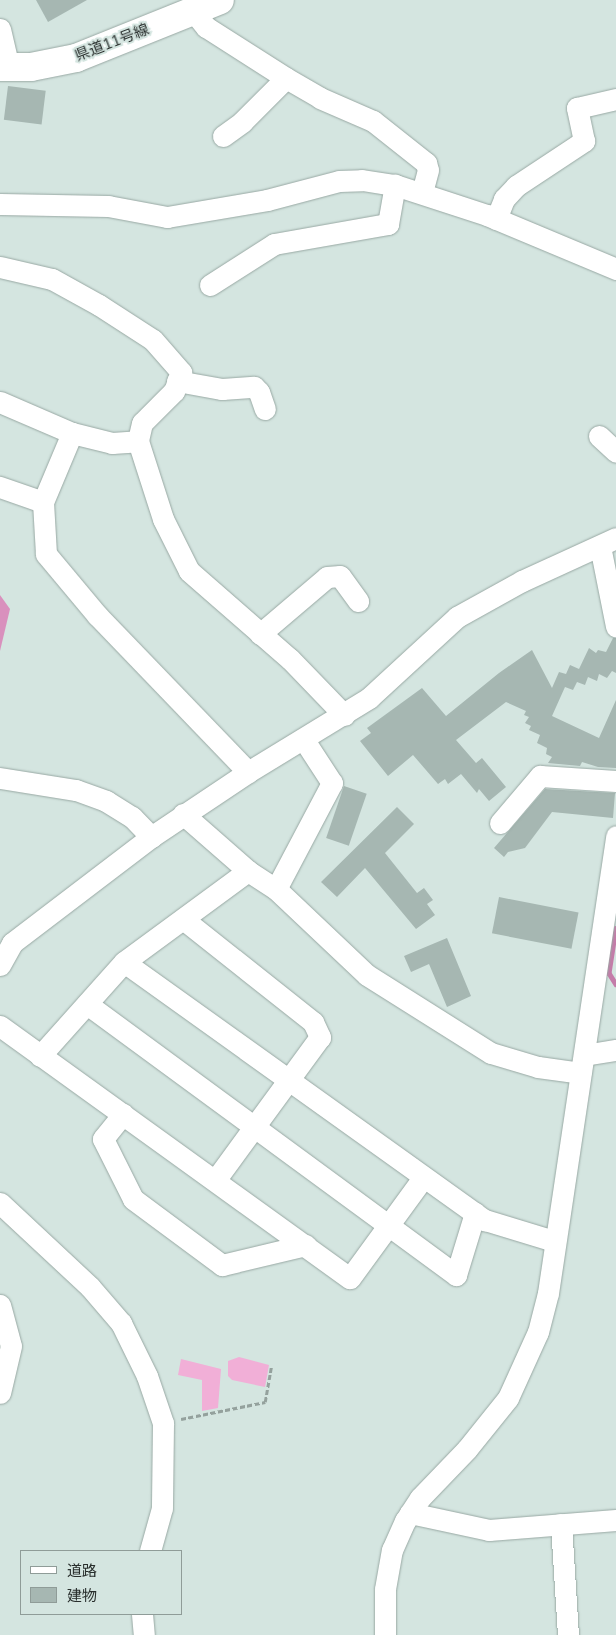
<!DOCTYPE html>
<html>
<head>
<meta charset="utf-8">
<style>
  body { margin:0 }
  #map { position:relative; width:616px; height:1635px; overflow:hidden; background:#d4e5e0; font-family:"Nunito Sans","Noto Sans JP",sans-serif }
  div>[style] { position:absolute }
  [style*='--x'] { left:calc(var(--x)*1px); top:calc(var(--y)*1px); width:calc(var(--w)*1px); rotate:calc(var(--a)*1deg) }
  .green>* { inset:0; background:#f1afd7 }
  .forest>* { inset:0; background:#d990bd }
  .stream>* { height:4.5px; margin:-2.25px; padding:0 2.25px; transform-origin:2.25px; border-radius:2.25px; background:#c47ca9 }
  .building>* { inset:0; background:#a6b7b2; transform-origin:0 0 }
  .path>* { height:2.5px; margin-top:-1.25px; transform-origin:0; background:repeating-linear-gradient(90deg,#94a19d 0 5px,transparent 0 7.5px) }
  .roads { filter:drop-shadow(0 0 1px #98a8a3) drop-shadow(0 0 1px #98a8a3) }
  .minor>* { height:21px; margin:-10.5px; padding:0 10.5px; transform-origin:10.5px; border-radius:10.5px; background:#fff }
  .major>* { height:28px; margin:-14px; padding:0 14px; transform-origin:14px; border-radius:14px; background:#fff }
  span { translate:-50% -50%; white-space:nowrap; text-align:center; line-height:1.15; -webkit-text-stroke:4px #d4e5e0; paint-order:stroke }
  .street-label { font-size:15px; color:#282e2c }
  .legend { position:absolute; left:20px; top:1550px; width:162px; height:65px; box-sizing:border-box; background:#d4e5e0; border:1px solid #8f9c98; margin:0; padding:6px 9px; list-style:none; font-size:15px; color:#282e2c }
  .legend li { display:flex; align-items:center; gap:10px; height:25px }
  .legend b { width:25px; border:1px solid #8f9c98 }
</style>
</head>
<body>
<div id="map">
  <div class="green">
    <div style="clip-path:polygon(239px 1357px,269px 1365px,265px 1387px,232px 1380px,228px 1376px,228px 1361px)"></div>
    <div style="clip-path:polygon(181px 1359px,221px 1369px,218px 1408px,202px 1411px,202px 1380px,178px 1375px)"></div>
  </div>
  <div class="forest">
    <div style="clip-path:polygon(0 595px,10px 609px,0 651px)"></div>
  </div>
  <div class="stream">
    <div style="--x:616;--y:928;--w:46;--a:98.8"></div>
    <div style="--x:609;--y:973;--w:13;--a:58"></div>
  </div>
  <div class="building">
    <div style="clip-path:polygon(36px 0,87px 0,48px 22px)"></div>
    <div style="left:8px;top:86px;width:38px;height:34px;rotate:7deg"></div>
    <div style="clip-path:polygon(613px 638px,616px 638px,616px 673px,612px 671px,607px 678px,599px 674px,597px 681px,588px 677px,585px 685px,577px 682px,573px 690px,565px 687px,552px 716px,599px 738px,616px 700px,616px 768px,598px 767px,582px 762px,580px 766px,548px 763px,552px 757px,546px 754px,547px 748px,537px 743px,540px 735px,529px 730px,531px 726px,525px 723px,529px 717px,524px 715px,526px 711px,506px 702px,456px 740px,476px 763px,482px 758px,506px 787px,489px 801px,479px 789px,477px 793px,461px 774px,448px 784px,445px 779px,438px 784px,413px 755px,388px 776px,360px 741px,371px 733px,367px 728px,422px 688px,446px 716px,499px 673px,532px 650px,552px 688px,559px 672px,566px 674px,570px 665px,579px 669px,589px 648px,596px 653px,598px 650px,606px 652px)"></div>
    <div style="left:344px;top:786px;width:24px;height:55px;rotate:19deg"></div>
    <div style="clip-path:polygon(545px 789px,615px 793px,613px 818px,552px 812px,525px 848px,508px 852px,504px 857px,494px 848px)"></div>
    <div style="clip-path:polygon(397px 807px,414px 824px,385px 853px,417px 893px,424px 888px,433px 900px,427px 904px,435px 915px,416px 929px,365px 868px,337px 897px,321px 882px)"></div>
    <div style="left:499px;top:897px;width:81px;height:37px;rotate:11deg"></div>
    <div style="clip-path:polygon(447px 938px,471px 996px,447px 1007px,429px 964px,411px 972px,404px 956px)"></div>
  </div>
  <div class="path">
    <div style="--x:181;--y:1419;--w:86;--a:-11.4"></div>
    <div style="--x:265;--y:1402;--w:35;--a:-80"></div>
  </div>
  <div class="roads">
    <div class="minor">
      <div style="--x:193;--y:11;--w:21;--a:51"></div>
      <div style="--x:206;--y:27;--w:95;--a:32.5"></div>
      <div style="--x:286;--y:78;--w:39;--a:30"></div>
      <div style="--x:320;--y:98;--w:58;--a:23.5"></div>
      <div style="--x:373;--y:121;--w:68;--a:38.4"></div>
      <div style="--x:426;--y:163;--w:7;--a:74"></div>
      <div style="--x:428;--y:170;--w:23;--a:105"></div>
      <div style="--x:0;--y:29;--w:40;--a:77"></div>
      <div style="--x:223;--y:136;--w:24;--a:-36"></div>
      <div style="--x:242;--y:122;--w:62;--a:-45"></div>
      <div style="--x:0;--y:204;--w:108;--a:1.1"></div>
      <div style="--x:108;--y:206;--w:60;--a:10.6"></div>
      <div style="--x:167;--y:217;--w:101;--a:-9.6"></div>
      <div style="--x:267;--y:200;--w:74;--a:-14.8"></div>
      <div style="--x:339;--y:181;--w:23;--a:-2"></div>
      <div style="--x:362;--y:180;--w:33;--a:9"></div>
      <div style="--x:395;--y:185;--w:97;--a:18.1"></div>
      <div style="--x:487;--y:215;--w:140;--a:22.7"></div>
      <div style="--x:496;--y:219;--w:22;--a:-68"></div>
      <div style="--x:504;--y:199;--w:18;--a:-47"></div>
      <div style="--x:516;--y:186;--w:82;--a:-33.5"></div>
      <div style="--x:584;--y:141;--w:34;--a:-102"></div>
      <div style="--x:577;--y:108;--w:40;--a:-13"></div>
      <div style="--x:0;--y:267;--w:53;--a:13"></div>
      <div style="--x:52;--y:279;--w:54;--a:29"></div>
      <div style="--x:99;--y:305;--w:64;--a:32.9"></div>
      <div style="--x:153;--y:340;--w:43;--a:48.8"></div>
      <div style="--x:181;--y:372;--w:20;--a:110"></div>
      <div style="--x:174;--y:391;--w:45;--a:135"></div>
      <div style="--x:142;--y:423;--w:18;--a:103"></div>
      <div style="--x:138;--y:441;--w:82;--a:72.2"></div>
      <div style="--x:163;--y:519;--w:58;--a:63.4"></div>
      <div style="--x:189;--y:571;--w:134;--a:41.1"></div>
      <div style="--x:290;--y:659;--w:78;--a:46"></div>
      <div style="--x:210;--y:285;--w:76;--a:-32.6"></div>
      <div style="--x:274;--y:244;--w:116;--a:-10"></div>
      <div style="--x:388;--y:224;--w:40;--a:-80"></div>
      <div style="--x:177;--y:381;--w:46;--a:10.1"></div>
      <div style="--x:222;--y:389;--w:32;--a:-4"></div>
      <div style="--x:254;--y:387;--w:7;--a:45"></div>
      <div style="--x:259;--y:392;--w:18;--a:71"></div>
      <div style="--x:0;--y:402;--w:78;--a:23.3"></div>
      <div style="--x:72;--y:433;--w:75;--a:112.8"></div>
      <div style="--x:43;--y:502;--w:46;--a:-160.8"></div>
      <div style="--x:72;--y:433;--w:41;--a:14"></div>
      <div style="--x:112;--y:443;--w:26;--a:-4"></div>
      <div style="--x:599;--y:436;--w:23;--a:43"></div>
      <div style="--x:43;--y:502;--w:52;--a:86.7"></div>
      <div style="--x:46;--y:554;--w:80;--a:50.1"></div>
      <div style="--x:97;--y:615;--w:218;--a:46.1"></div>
      <div style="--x:600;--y:546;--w:82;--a:78.7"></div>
      <div style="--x:260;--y:634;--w:88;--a:-40.4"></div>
      <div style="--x:327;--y:577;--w:13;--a:-4"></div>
      <div style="--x:340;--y:576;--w:31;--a:54"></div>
      <div style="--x:0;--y:778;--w:77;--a:9"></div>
      <div style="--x:76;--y:790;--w:32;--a:20"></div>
      <div style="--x:106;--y:801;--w:31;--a:32"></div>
      <div style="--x:132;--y:817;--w:28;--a:46"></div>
      <div style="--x:183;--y:814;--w:86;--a:41.2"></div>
      <div style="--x:248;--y:871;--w:33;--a:33"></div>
      <div style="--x:276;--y:889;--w:125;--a:43.4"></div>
      <div style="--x:367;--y:975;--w:146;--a:32.2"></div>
      <div style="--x:491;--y:1053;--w:49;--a:16.6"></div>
      <div style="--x:538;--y:1067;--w:43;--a:7.9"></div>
      <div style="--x:500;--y:823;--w:62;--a:-49.6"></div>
      <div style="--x:540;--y:776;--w:76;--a:3.8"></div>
      <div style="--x:276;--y:889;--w:120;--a:-62.2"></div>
      <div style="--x:332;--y:783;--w:51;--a:-123.1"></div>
      <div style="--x:183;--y:919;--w:166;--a:38.4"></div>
      <div style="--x:313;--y:1022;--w:17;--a:65"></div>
      <div style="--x:320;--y:1037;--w:176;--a:126.2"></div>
      <div style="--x:124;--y:962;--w:444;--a:35.6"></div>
      <div style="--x:485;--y:1220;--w:72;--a:16.9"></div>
      <div style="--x:0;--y:965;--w:25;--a:-61"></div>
      <div style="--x:12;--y:943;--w:175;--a:-37.3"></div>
      <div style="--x:151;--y:837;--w:117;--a:-33.8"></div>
      <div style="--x:248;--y:772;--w:142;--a:-31.4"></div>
      <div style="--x:369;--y:698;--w:120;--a:-42.6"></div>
      <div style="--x:457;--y:617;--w:74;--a:-29"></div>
      <div style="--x:522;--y:581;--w:103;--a:-24.6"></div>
      <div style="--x:87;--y:1004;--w:458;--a:36.3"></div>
      <div style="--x:456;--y:1275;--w:65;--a:-73"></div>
      <div style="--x:0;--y:1026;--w:431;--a:35.8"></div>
      <div style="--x:350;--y:1278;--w:124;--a:-53.9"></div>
      <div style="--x:584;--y:1055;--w:32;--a:-9"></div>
      <div style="--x:40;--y:1056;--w:126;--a:-48.2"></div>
      <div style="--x:124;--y:962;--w:154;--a:-36.3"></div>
      <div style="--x:123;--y:1114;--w:32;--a:129"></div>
      <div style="--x:103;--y:1139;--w:67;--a:63.4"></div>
      <div style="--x:133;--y:1199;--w:111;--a:36.6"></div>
      <div style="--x:222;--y:1265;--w:86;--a:-13.4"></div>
      <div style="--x:0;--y:1203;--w:123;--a:43"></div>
      <div style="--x:90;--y:1287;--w:48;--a:49.3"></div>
      <div style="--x:121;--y:1323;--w:59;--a:63.9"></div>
      <div style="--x:147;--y:1376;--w:50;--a:71.2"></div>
      <div style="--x:163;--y:1423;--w:85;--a:90.7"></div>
      <div style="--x:162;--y:1508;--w:45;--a:105.6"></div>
      <div style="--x:0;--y:1305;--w:42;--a:75"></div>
      <div style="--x:11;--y:1346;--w:48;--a:103.2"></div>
      <div style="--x:410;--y:1513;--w:81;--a:12.1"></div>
      <div style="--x:489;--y:1530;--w:127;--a:-4.5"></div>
      <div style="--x:561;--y:1524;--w:111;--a:86.4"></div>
      <div style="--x:142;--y:1614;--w:21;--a:85"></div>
      <div style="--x:385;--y:1635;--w:46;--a:-90"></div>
      <div style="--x:385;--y:1589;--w:40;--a:-80"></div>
      <div style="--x:392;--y:1550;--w:32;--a:-66"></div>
      <div style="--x:405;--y:1521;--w:27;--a:-57"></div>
      <div style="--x:420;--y:1498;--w:68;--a:-46.2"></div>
      <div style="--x:467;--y:1449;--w:65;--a:-51.2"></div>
      <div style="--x:508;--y:1398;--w:72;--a:-65.6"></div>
      <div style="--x:538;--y:1332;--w:40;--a:-75.6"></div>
      <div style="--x:548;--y:1293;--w:462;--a:-81.5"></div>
    </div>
    <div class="major">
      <div style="--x:0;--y:67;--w:31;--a:0"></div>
      <div style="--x:31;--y:67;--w:46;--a:-11.3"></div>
      <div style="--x:76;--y:58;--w:155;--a:-21.9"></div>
    </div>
  </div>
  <div class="street-label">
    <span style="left:112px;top:43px;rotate:-21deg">県道11号線</span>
  </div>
  <ul class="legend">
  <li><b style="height:6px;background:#fff"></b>道路</li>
  <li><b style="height:14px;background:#a6b7b2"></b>建物</li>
  </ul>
</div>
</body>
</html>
